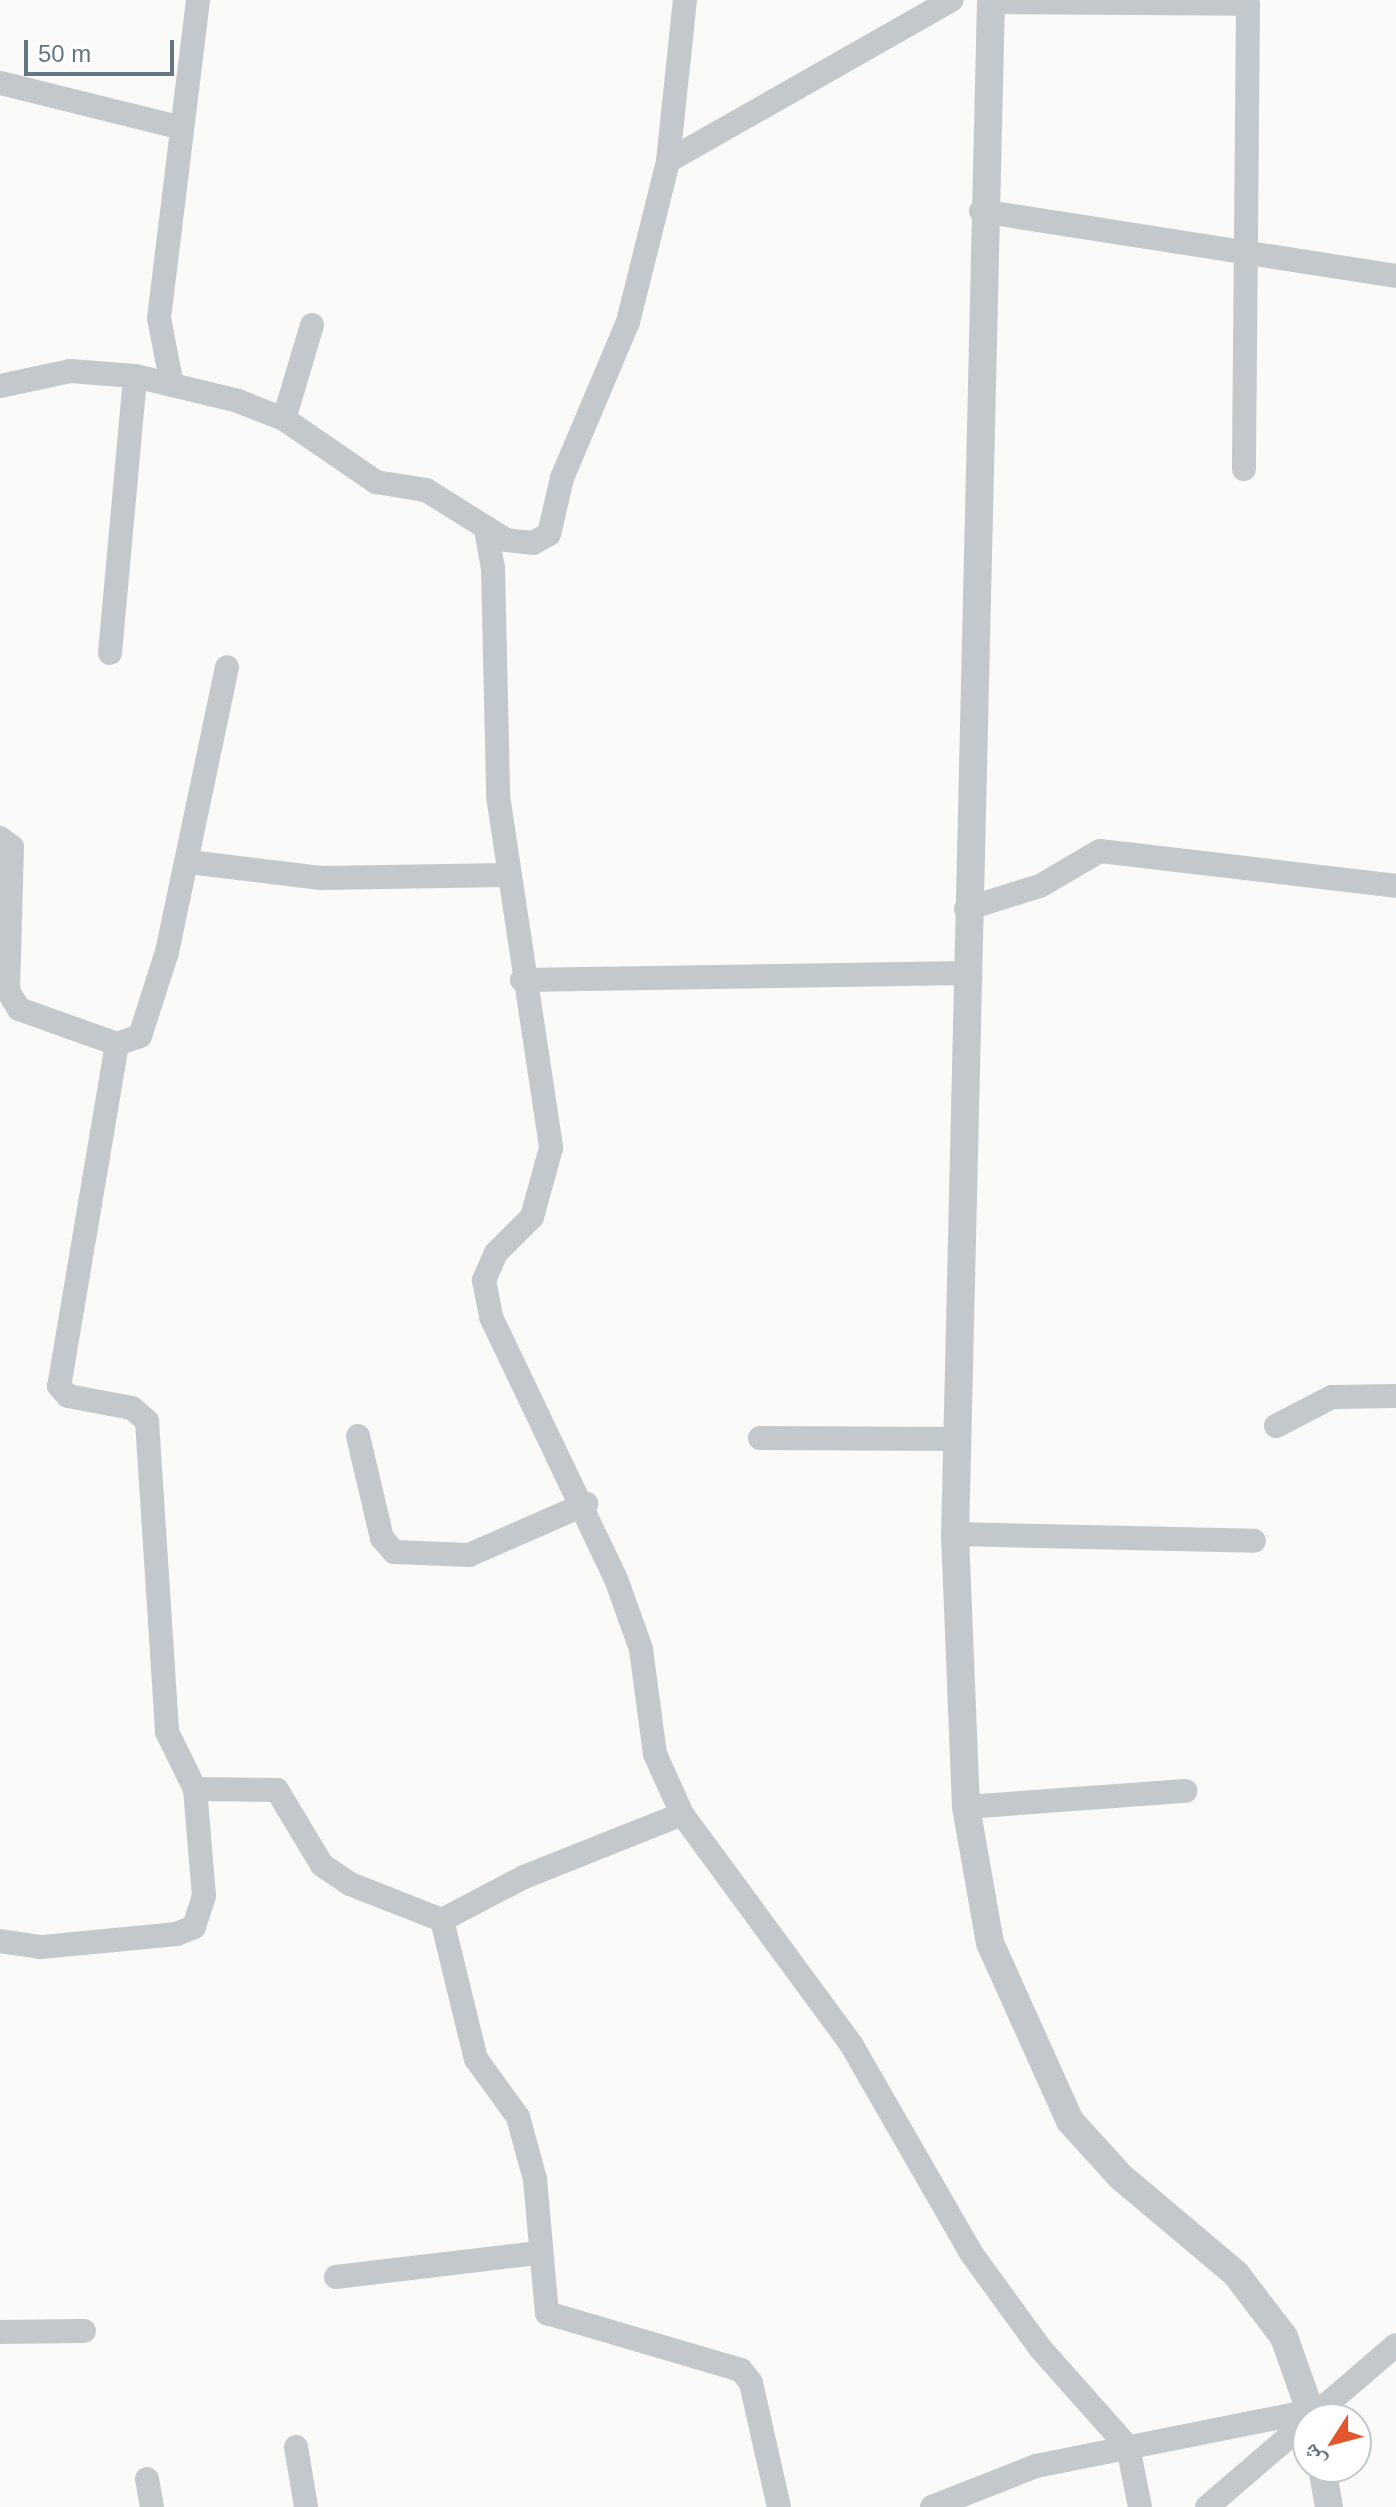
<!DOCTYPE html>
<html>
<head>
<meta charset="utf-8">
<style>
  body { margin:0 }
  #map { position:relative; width:1396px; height:2507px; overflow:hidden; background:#fafaf8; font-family:Arial,"Noto Naskh Arabic",sans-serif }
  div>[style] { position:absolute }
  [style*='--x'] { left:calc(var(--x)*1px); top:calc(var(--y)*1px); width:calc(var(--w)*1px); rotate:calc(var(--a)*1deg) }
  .minor>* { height:24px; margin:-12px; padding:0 12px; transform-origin:12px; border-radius:12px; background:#c3c8cc }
  .tertiary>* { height:28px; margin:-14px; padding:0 14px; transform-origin:14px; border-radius:14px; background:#c3c8cc }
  span { translate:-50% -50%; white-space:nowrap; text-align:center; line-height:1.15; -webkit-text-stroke:8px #fff; paint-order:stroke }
  .north { position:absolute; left:1292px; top:2403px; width:80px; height:80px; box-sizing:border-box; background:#fff; border:2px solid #c1c8cd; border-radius:50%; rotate:234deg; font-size:22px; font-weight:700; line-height:32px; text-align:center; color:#657683 }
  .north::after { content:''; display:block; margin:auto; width:28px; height:36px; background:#e4572e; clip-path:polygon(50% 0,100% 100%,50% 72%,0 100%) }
  .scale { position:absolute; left:24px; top:40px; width:150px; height:36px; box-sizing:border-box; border:4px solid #657683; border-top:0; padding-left:10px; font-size:24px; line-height:28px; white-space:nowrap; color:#657683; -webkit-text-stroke:6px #fff; paint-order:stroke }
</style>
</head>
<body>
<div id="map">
  <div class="minor">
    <div style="--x:991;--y:2;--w:257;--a:0.4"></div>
    <div style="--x:1248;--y:4;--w:465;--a:90.5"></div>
    <div style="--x:0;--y:83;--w:183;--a:13.9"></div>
    <div style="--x:668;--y:161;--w:162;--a:-84"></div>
    <div style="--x:981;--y:211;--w:420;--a:8.9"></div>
    <div style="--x:172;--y:385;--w:68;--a:-101"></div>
    <div style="--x:159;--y:318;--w:320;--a:-83"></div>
    <div style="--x:0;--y:386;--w:72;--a:-12.1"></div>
    <div style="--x:70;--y:371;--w:65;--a:4.4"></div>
    <div style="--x:135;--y:376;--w:106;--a:13.6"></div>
    <div style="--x:238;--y:401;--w:49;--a:21.4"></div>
    <div style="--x:284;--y:419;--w:112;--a:34.4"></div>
    <div style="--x:376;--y:482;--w:51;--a:9.1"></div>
    <div style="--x:426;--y:490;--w:94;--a:32"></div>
    <div style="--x:506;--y:540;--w:27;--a:6"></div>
    <div style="--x:533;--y:543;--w:18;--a:-29"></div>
    <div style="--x:549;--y:534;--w:57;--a:-76.9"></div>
    <div style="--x:562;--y:478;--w:169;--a:-67.1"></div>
    <div style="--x:628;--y:322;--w:166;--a:-76"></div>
    <div style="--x:668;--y:161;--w:326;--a:-29.6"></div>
    <div style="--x:284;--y:419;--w:98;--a:-73.4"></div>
    <div style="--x:486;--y:529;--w:39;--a:80"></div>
    <div style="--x:493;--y:567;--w:229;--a:88.7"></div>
    <div style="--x:498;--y:796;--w:356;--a:81.4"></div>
    <div style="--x:551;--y:1148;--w:72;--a:105.4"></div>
    <div style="--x:532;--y:1217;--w:51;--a:135"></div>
    <div style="--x:496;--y:1253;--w:30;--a:114"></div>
    <div style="--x:484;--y:1280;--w:38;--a:79"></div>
    <div style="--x:491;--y:1317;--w:290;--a:64.5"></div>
    <div style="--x:616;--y:1579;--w:74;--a:70.3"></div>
    <div style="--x:641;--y:1649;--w:106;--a:82.4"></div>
    <div style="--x:655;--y:1754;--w:66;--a:65.8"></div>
    <div style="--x:682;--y:1814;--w:285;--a:53.7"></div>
    <div style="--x:851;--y:2044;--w:241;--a:60.1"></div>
    <div style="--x:971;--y:2253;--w:117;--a:54"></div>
    <div style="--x:1040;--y:2348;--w:132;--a:48.4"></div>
    <div style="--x:1128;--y:2447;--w:61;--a:78.7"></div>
    <div style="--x:110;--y:653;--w:278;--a:-84.8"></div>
    <div style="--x:0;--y:838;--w:15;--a:37"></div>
    <div style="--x:12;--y:847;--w:144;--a:91.6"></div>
    <div style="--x:8;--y:991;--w:21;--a:59"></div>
    <div style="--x:19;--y:1009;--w:104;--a:19.7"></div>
    <div style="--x:117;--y:1044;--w:347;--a:99.6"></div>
    <div style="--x:59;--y:1386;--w:13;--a:48"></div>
    <div style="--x:68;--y:1396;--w:65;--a:10.6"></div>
    <div style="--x:132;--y:1408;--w:20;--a:41"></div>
    <div style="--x:147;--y:1421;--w:312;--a:86.3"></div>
    <div style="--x:167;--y:1732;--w:64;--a:63.8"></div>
    <div style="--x:195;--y:1789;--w:107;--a:85.2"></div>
    <div style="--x:204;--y:1896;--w:33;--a:108"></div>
    <div style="--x:194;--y:1927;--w:18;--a:158"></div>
    <div style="--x:177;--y:1934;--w:137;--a:174.5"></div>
    <div style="--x:41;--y:1947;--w:41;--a:-171.7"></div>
    <div style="--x:189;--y:862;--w:133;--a:6.9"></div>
    <div style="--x:321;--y:878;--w:187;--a:-0.9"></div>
    <div style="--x:966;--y:909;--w:77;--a:-17.3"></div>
    <div style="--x:1040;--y:886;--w:69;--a:-30.3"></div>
    <div style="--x:1100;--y:851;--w:298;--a:6.7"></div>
    <div style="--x:522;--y:980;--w:443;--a:-0.9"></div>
    <div style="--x:117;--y:1044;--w:24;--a:-19"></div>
    <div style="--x:140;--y:1036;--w:88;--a:-72.2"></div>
    <div style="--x:167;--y:952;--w:291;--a:-78.1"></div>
    <div style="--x:1276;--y:1426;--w:63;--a:-27.4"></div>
    <div style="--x:1332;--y:1397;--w:64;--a:-0.9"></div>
    <div style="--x:358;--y:1436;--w:105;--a:76.8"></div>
    <div style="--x:382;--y:1538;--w:18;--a:49"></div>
    <div style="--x:394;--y:1552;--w:75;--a:2.3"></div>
    <div style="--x:469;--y:1555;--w:128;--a:-23.6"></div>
    <div style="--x:760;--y:1438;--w:197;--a:0.3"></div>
    <div style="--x:955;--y:1534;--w:299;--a:1.3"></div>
    <div style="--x:195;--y:1789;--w:82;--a:0.7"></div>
    <div style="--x:277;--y:1790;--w:87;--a:59"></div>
    <div style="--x:322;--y:1865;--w:34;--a:34"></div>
    <div style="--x:350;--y:1884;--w:99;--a:21.4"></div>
    <div style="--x:442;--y:1920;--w:143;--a:76.3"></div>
    <div style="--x:476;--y:2059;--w:72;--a:54.1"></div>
    <div style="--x:518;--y:2117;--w:64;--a:74.7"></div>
    <div style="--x:535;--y:2179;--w:135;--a:84.9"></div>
    <div style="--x:547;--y:2313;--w:202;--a:16.4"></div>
    <div style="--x:741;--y:2370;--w:16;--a:52"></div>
    <div style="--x:751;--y:2383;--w:127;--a:77.3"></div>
    <div style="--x:966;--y:1807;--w:220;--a:-4.2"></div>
    <div style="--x:442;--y:1920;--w:93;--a:-27.7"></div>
    <div style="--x:524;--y:1877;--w:170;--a:-21.7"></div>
    <div style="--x:336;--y:2277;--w:203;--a:-6.8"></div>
    <div style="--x:0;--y:2332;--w:84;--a:-0.7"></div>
    <div style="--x:296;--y:2447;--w:61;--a:80.5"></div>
    <div style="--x:147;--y:2479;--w:28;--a:80"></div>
    <div style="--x:932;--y:2507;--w:112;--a:-21.5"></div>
    <div style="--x:1036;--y:2466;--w:280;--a:-11.3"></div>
    <div style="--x:1207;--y:2507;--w:249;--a:-40.6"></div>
  </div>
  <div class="tertiary">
    <div style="--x:991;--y:0;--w:1534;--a:91.34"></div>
    <div style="--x:955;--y:1534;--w:273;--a:87.7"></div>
    <div style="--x:966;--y:1807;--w:138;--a:80"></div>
    <div style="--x:990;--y:1943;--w:195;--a:65.8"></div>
    <div style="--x:1070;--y:2121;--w:76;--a:47.7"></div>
    <div style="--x:1121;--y:2177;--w:150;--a:40.1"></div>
    <div style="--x:1236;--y:2274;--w:79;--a:52.7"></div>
    <div style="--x:1284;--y:2337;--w:87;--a:70.5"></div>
    <div style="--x:1322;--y:2467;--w:41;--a:80.1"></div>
  </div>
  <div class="north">ش</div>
  <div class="scale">50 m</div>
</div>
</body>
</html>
